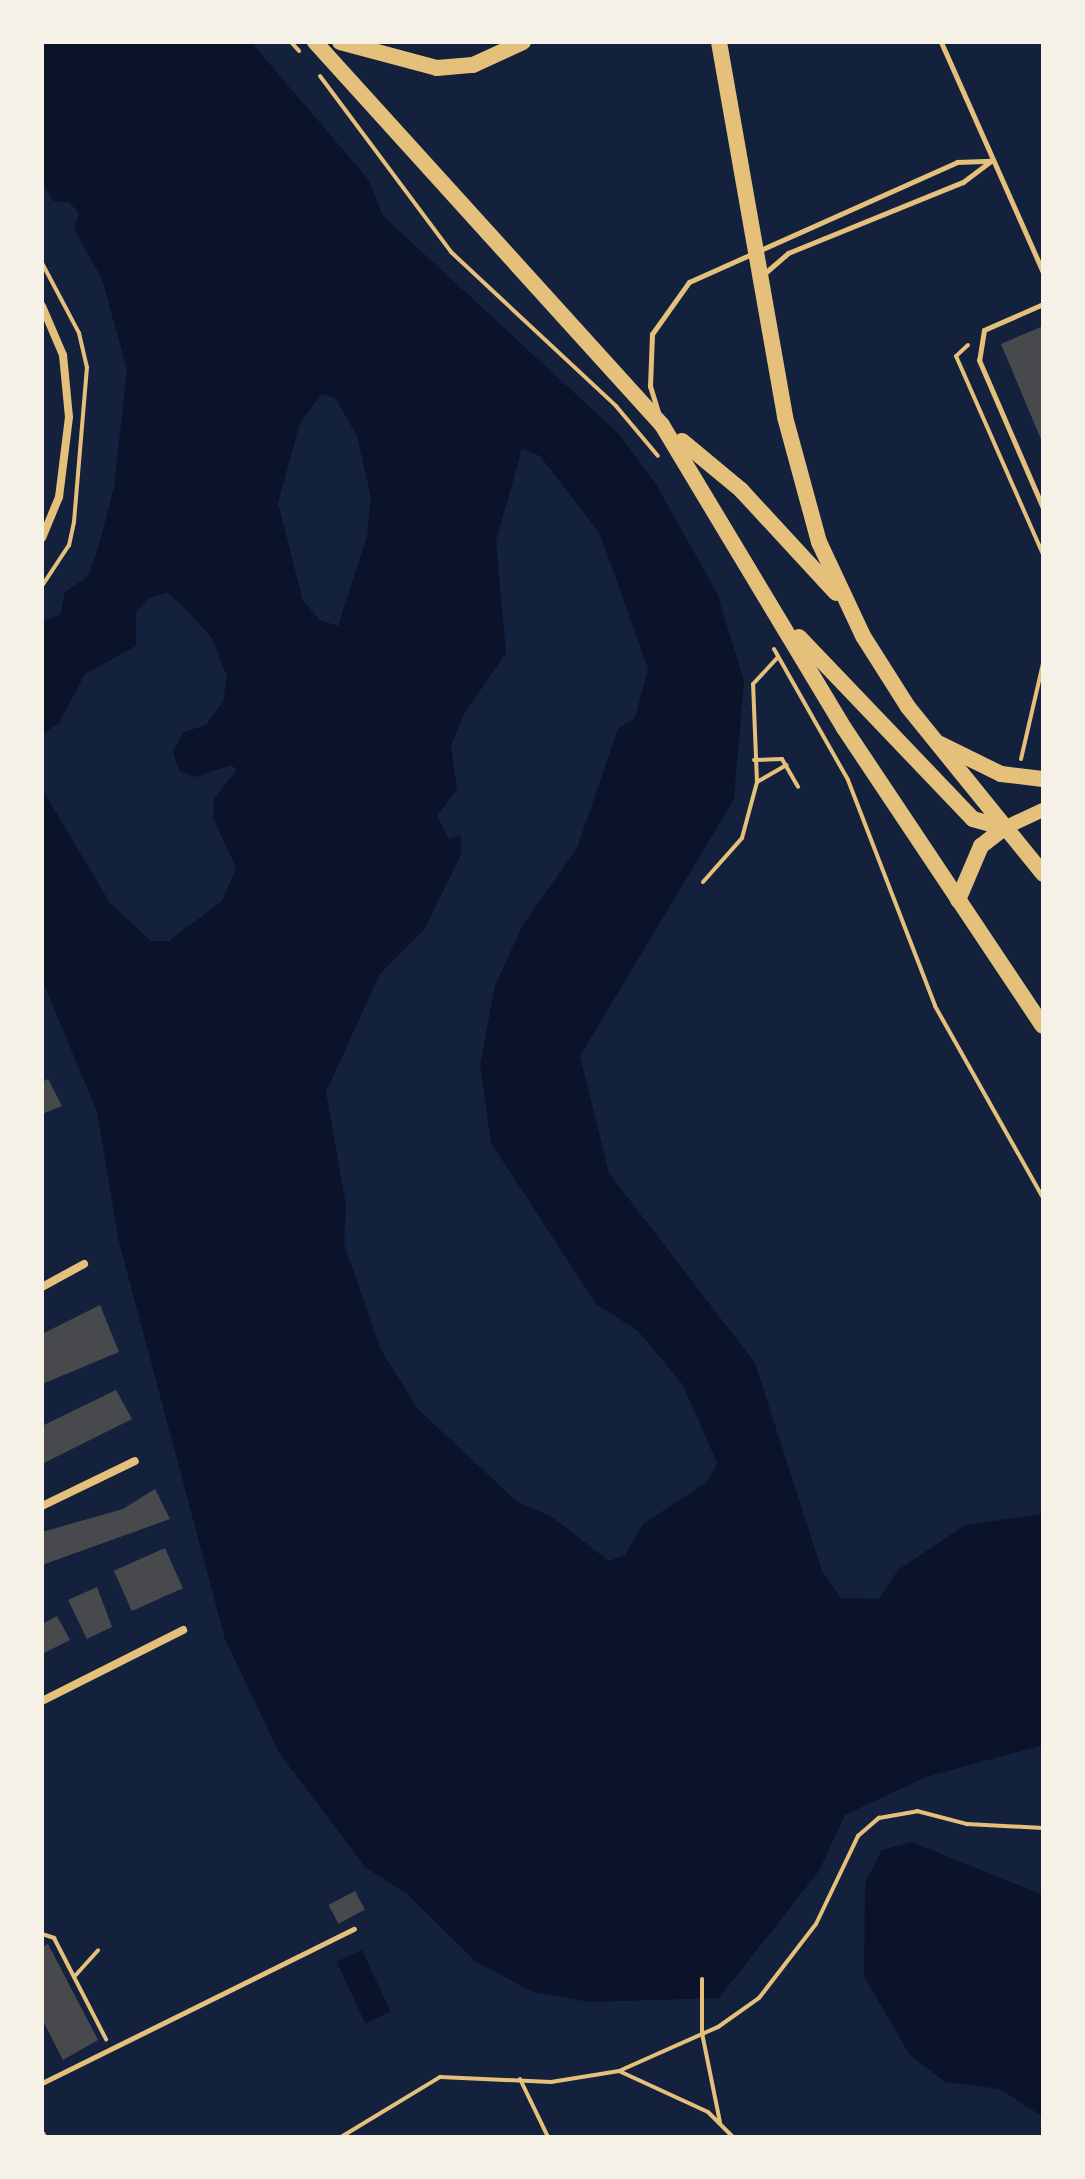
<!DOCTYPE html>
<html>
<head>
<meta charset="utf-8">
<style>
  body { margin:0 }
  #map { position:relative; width:1085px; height:2179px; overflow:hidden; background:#14213d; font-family:"Varela Round",sans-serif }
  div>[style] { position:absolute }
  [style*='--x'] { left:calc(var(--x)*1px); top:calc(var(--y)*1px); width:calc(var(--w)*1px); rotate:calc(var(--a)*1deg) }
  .water>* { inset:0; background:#0b132b; transform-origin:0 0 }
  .building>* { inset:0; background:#48494c; transform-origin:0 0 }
  .path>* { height:4px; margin:-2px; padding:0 2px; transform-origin:2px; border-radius:2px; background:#e5c07b }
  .service>* { height:5px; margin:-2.5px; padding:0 2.5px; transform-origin:2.5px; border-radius:2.5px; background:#e5c07b }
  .minor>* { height:8px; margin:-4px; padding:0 4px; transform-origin:4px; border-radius:4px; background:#e5c07b }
  .secondary>* { height:14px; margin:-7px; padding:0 7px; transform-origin:7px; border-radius:7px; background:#e5c07b }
  .primary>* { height:16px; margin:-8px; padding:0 8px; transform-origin:8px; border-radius:8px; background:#e5c07b }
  span { translate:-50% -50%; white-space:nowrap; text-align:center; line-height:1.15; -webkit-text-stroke:6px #f6f1e7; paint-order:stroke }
  .frame { position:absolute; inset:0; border:44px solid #f6f1e7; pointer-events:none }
</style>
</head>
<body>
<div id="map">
  <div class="water">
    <div style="clip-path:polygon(evenodd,42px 42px,251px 42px,368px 179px,383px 216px,619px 434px,656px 484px,717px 593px,744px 681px,734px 799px,580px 1056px,609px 1173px,755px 1363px,822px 1571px,841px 1598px,879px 1599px,898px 1570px,965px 1525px,1043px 1514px,1043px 1745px,926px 1777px,845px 1815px,819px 1871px,719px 1998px,589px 2002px,533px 1992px,475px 1961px,407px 1894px,365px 1867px,279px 1753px,225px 1639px,119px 1242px,97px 1112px,42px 980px,42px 789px,110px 903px,151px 941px,169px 941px,222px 901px,236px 868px,213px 818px,214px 799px,237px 770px,231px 765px,195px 777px,179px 771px,173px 751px,184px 732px,206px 725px,223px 702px,227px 677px,212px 638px,181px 604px,167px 593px,150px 598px,136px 612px,136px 646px,85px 674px,59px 723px,42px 734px,42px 622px,60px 615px,65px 592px,88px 576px,99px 545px,114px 487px,127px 370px,102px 279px,74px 229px,79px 213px,69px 202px,53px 201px,42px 181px,42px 42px,322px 394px,335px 398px,357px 436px,371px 498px,367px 536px,338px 626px,320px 620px,303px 601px,278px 503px,300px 423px,322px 394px,42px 42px,522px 449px,540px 456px,600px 534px,648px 669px,635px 718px,618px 729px,577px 848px,522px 926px,495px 986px,480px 1064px,491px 1143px,596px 1304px,638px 1331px,683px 1385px,717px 1463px,707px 1482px,643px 1524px,625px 1555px,609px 1561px,552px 1517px,516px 1501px,418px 1409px,381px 1350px,344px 1244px,346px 1205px,326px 1092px,380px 974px,424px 930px,461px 855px,461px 835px,449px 839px,437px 816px,457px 789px,451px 746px,464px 714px,506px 653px,496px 541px,522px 449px)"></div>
    <div style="clip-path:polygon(912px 1842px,1043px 1895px,1043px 2117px,1000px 2089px,945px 2082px,909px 2054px,864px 1976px,865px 1883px,882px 1850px)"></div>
    <div style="left:362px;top:1950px;width:68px;height:28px;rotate:65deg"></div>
  </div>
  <div class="building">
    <div style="clip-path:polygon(1043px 326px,1043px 444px,1001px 344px)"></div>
    <div style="clip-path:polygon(48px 1079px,62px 1106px,42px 1114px,42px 1082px)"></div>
    <div style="clip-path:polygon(100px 1305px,119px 1352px,42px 1384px,42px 1334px)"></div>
    <div style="clip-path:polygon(116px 1390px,132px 1419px,42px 1464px,44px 1425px)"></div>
    <div style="clip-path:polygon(155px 1489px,170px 1519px,42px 1565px,42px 1532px,123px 1509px)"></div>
    <div style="left:165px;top:1548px;width:44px;height:56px;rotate:66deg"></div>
    <div style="clip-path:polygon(97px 1587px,112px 1627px,87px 1639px,68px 1600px)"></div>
    <div style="clip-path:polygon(57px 1616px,70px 1640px,42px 1654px,42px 1624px)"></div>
    <div style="left:355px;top:1891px;width:21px;height:30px;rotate:62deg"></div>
    <div style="clip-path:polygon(48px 1944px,98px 2040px,63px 2060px,42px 2019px,42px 1947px)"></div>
  </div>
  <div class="path">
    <div style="--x:291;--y:42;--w:12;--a:48"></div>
    <div style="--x:320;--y:76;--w:219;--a:53.3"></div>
    <div style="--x:451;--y:252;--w:226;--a:43"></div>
    <div style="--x:616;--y:406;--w:65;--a:50"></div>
    <div style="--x:42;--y:263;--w:79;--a:62.1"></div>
    <div style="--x:79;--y:333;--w:35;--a:77"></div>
    <div style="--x:87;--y:367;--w:156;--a:94.8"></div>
    <div style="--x:74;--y:522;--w:24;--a:102"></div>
    <div style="--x:69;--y:545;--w:49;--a:123.4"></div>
    <div style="--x:968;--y:345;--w:16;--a:137"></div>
    <div style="--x:956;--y:356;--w:216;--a:66.3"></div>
    <div style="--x:774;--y:649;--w:150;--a:60.5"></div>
    <div style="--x:848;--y:780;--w:242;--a:68.9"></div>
    <div style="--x:935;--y:1006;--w:220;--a:60.6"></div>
    <div style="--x:1021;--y:759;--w:98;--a:-77"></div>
    <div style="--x:754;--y:760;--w:28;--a:-2"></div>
    <div style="--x:782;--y:759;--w:32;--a:60"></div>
    <div style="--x:757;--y:782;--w:34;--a:-30"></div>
    <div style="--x:703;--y:882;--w:59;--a:-48.4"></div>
    <div style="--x:742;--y:838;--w:58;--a:-75"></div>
    <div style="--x:757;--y:782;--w:98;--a:-92.3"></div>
    <div style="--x:753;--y:684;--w:37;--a:-47"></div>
    <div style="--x:42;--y:1934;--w:13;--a:18"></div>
    <div style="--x:54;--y:1938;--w:114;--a:62.8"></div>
    <div style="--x:74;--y:1977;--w:36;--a:-48"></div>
    <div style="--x:702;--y:1979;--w:54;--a:90"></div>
    <div style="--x:702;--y:2033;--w:91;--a:78.6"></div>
    <div style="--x:619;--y:2071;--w:108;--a:-24"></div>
    <div style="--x:718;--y:2027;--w:50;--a:-35.3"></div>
    <div style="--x:759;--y:1998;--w:93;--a:-52.4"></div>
    <div style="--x:816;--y:1924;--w:98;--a:-64.5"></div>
    <div style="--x:858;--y:1836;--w:28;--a:-41"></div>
    <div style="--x:879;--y:1818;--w:39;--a:-10"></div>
    <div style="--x:917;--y:1811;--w:52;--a:14.6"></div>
    <div style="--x:967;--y:1824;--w:76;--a:3"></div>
    <div style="--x:520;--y:2079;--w:64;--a:64.2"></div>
    <div style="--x:341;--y:2137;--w:116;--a:-31.2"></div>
    <div style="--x:440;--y:2077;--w:111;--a:2.6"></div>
    <div style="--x:551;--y:2082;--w:69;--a:-9.2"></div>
    <div style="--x:619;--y:2071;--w:98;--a:24.7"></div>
    <div style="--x:708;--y:2112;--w:35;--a:45"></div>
  </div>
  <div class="service">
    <div style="--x:941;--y:42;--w:252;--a:66.1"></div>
    <div style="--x:765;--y:273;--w:30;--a:-41"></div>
    <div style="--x:788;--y:253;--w:189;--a:-22.1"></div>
    <div style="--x:963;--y:182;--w:34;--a:-37"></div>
    <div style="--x:1043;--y:304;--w:64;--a:156.2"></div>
    <div style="--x:984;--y:330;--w:30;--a:99"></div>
    <div style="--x:979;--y:360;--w:161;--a:66.6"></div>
    <div style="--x:658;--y:412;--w:27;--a:-107"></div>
    <div style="--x:650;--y:386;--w:52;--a:-87.8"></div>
    <div style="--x:652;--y:334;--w:64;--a:-54.6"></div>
    <div style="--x:689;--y:282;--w:294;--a:-24.1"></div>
    <div style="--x:957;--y:162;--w:34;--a:-2"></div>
    <div style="--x:42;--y:2083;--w:348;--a:-26.3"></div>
  </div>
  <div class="minor">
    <div style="--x:42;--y:306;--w:53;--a:66.8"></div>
    <div style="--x:63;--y:355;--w:62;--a:84.5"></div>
    <div style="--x:69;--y:417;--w:81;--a:97.1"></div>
    <div style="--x:59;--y:497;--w:44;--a:112.5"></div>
    <div style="--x:42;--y:1287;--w:48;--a:-28.7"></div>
    <div style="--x:42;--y:1506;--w:103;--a:-25.8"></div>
    <div style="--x:42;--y:1701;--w:158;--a:-26.7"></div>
    <div style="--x:42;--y:2135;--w:2;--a:63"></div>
  </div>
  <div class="secondary">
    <div style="--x:1004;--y:828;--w:43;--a:-24.8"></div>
  </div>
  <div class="primary">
    <div style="--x:315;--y:42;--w:517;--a:47.82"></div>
    <div style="--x:662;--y:425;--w:353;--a:59"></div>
    <div style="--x:844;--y:728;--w:358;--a:56.3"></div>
    <div style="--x:340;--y:42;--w:100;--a:15"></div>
    <div style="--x:437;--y:68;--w:36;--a:-5"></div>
    <div style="--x:473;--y:65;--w:55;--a:-24.7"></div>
    <div style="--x:719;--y:42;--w:381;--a:80"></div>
    <div style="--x:785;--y:417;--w:130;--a:74.8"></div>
    <div style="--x:819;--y:542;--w:104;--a:64.9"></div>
    <div style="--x:863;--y:636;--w:84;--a:57.6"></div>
    <div style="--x:908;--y:707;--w:215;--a:51"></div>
    <div style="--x:682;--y:441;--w:77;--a:39.7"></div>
    <div style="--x:741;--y:490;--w:140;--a:47.3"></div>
    <div style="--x:799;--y:637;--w:252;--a:46.3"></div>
    <div style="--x:973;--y:819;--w:32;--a:16"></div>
    <div style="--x:940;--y:744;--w:68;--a:26.2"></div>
    <div style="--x:1001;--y:774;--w:42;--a:6.8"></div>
    <div style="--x:958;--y:900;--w:59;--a:-66.9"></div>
    <div style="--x:981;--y:846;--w:29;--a:-38"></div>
  </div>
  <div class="frame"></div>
</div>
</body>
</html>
